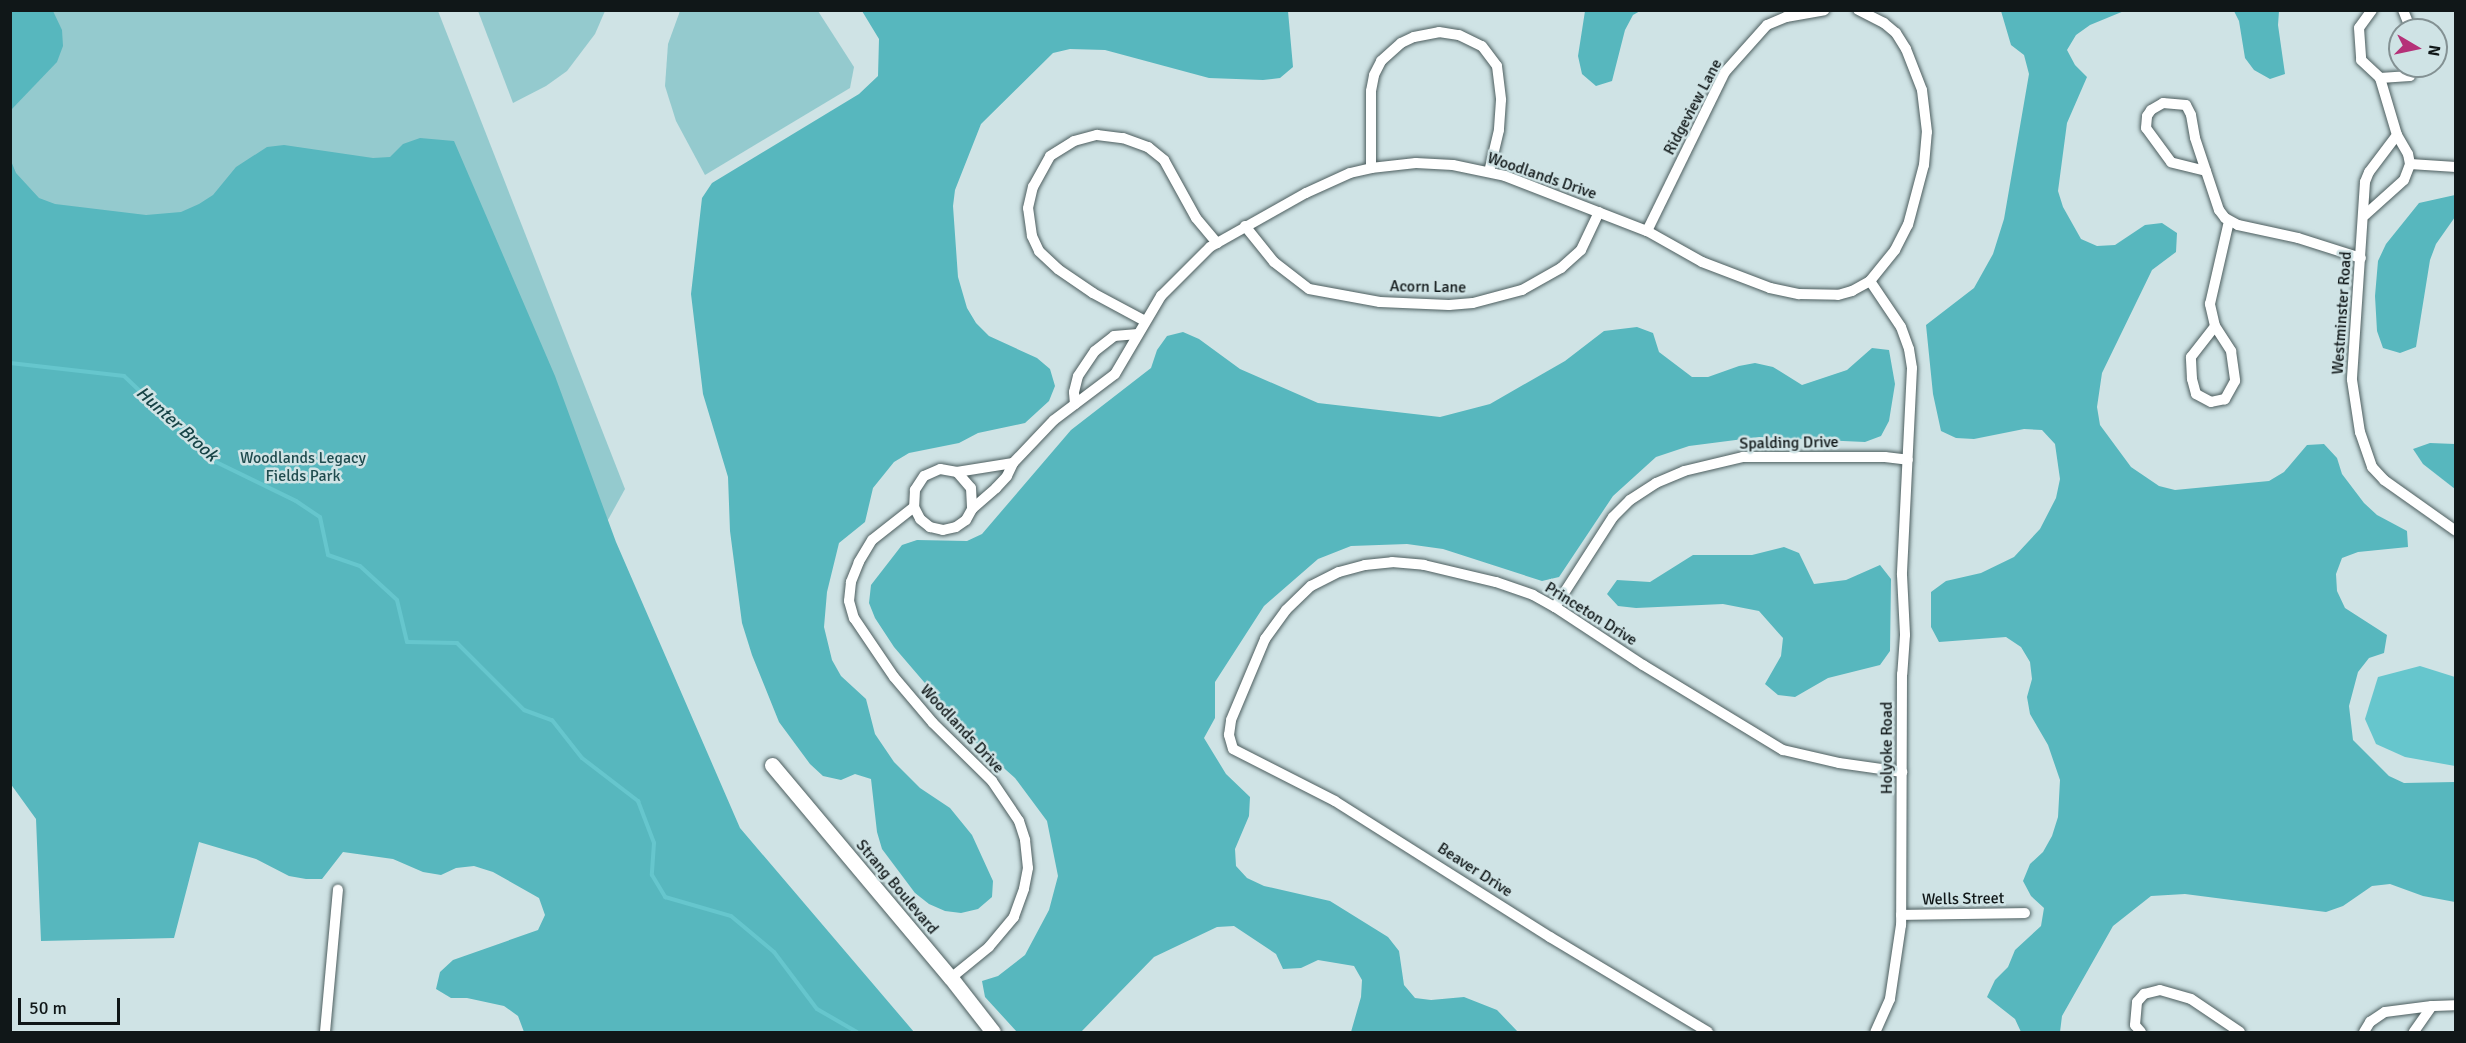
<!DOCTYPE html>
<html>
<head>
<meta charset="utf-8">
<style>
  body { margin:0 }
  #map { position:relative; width:2466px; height:1043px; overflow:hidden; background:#cfe3e5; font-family:Signika,sans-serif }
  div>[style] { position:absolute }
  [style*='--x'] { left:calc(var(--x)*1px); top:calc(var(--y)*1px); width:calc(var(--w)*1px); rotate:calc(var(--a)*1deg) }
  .green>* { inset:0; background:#94cace }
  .forest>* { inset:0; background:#57b7be }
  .water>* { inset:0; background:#66c6cd }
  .stream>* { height:4px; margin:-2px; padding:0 2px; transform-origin:2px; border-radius:2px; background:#66c6cd }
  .roads { filter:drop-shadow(0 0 2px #4d5e5f) drop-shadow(0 0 2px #4d5e5f) }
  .street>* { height:10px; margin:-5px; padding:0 5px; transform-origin:5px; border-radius:5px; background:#fff }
  .secondary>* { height:15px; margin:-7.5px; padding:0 7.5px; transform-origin:7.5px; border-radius:7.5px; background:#fff }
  span { translate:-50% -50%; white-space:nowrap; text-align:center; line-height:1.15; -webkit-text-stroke:5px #cfe3e5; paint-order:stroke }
  .street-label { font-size:16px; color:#101718 }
  .park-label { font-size:16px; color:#1f4b4e }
  .water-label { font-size:18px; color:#174346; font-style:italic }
  .frame { position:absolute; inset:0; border:12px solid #101718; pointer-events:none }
  .north { position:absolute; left:2388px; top:18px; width:60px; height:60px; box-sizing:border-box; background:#cfe3e5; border:2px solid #839193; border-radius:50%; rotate:99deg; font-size:16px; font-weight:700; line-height:24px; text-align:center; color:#101718 }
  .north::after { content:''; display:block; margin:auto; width:21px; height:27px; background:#b53178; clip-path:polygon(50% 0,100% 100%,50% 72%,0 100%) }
  .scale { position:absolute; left:18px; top:998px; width:102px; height:27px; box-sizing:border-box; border:3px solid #101718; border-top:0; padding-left:8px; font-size:18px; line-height:21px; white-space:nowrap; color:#101718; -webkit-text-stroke:4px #cfe3e5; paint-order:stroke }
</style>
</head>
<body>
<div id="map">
  <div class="green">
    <div style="clip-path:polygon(10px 11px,438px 11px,625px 489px,429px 844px,11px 697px)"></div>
    <div style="clip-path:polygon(478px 11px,605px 11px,595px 34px,567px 71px,546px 86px,513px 103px)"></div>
    <div style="clip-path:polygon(680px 11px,818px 11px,854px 67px,850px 88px,705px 175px,676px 121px,665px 86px,668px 44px)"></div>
  </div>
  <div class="forest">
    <div style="clip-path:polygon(11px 10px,53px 11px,62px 30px,63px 46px,57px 62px,11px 110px)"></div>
    <div style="clip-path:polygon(862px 11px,1288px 11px,1293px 67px,1280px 78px,1263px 80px,1209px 78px,1105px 50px,1070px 49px,1053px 53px,981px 124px,955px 190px,953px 206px,958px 277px,967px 308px,976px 323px,989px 336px,1037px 358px,1050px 369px,1055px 386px,1049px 401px,1025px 423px,978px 433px,959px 443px,909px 453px,894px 462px,873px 488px,865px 522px,839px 543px,827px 592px,824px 627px,832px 660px,841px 676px,866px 699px,875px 734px,894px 762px,920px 788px,950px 808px,972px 835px,993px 881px,992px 897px,978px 909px,961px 913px,945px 911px,929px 904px,915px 893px,882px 849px,877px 832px,871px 779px,855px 774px,841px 780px,823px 776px,810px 764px,779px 722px,752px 655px,742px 623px,730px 531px,728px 477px,703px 394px,691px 294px,702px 198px,712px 183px,859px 94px,878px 76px,879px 39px)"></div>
    <div style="clip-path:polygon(1585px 11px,1640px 11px,1633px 15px,1625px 30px,1612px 81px,1596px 86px,1582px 74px,1578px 56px)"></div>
    <div style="clip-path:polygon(2001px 11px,2124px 11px,2090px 25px,2076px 35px,2067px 50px,2075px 65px,2087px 77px,2067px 123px,2058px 191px,2063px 207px,2081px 239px,2097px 246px,2115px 245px,2145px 225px,2162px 223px,2177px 233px,2176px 252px,2152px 270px,2102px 373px,2097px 407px,2100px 425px,2131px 467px,2159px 486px,2175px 490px,2269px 481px,2284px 472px,2307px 445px,2324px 444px,2337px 458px,2342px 474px,2364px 503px,2377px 515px,2407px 531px,2408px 547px,2358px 552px,2342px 558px,2336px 574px,2337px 591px,2345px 608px,2387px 635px,2384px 653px,2369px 658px,2358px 672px,2349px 706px,2353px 740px,2389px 776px,2404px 783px,2455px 782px,2455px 902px,2423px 896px,2390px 884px,2372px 886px,2343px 906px,2326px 912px,2185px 894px,2151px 896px,2113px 926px,2062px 1016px,2060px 1032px,2021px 1032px,2015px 1019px,1987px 997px,1995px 980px,2008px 967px,2015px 950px,2041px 926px,2044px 908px,2031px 896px,2023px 881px,2030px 864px,2043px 852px,2052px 836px,2058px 817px,2060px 780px,2048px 745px,2030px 714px,2027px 697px,2032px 679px,2030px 662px,2021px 647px,2006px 637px,1939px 642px,1931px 627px,1931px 592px,1946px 581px,1981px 573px,2014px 557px,2040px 529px,2056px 498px,2060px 479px,2055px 444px,2042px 430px,2024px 429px,1974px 439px,1956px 438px,1941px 431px,1933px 394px,1926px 325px,1974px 288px,1993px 254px,2004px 219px,2029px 74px,2024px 55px,2011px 45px)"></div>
    <div style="clip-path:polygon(2234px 11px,2279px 11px,2278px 25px,2285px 74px,2270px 79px,2254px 70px,2245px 58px,2239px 21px)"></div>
    <div style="clip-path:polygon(420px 138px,454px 141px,555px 376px,616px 542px,740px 828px,914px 1032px,524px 1032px,518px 1016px,504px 1006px,467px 998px,451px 998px,436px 989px,440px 972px,453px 960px,538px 930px,545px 915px,539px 898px,493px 872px,474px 866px,456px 868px,441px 875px,423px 872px,393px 859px,343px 852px,322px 879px,306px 879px,289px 876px,256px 859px,199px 842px,174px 938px,41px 941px,36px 819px,10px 783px,11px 161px,16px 173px,39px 198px,55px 204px,146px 215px,181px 212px,199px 204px,213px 195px,236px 167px,267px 147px,284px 145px,373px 158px,390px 157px,403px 144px)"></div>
    <div style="clip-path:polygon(2455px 195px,2455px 217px,2436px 244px,2430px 260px,2416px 347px,2400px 353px,2383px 348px,2377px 331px,2375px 296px,2378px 261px,2386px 244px,2419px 203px)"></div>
    <div style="clip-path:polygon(1637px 327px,1653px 333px,1659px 352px,1692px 377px,1708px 377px,1739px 366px,1755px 363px,1773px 367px,1802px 385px,1847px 370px,1872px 348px,1889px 350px,1895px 384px,1889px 421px,1881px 436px,1865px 442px,1759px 437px,1689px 446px,1656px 457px,1613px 496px,1559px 577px,1542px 581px,1443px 549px,1407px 544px,1351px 546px,1318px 559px,1264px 606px,1215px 682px,1215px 718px,1204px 738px,1226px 774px,1250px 797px,1249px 816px,1235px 849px,1236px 866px,1247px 878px,1264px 886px,1330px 901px,1388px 937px,1399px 951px,1404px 985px,1415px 998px,1431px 1000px,1464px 997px,1497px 1010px,1518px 1032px,1351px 1032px,1361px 997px,1362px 980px,1354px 966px,1318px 960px,1301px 968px,1283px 969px,1276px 954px,1234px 926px,1217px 927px,1154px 957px,1081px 1032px,1017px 1032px,985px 997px,982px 981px,998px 976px,1025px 955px,1049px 910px,1058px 876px,1047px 821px,1015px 778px,978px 745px,894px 647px,875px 618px,869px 603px,871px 585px,902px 545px,917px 540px,967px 541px,982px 534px,1071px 430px,1151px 368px,1157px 350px,1167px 336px,1183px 332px,1199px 339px,1240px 369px,1318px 403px,1440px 417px,1490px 404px,1565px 361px,1604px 331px)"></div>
    <div style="clip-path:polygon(2430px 443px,2455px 444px,2455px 489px,2423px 464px,2413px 449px)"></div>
    <div style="clip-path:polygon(1784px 547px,1799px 553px,1814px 584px,1846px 580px,1880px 565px,1891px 579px,1890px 651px,1880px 665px,1828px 678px,1795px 697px,1778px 695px,1765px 684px,1781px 656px,1783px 638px,1759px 611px,1723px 604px,1636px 608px,1618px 606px,1607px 594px,1617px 580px,1650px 582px,1693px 555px,1752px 555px)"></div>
  </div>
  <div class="water">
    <div style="clip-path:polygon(2420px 666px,2455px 677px,2455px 766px,2405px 757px,2376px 744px,2365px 719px,2378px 677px)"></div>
  </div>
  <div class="stream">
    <div style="--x:10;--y:363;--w:115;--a:6.5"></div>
    <div style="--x:124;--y:376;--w:124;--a:43.4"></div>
    <div style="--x:214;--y:461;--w:91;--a:26"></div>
    <div style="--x:296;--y:501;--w:29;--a:34"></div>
    <div style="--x:320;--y:517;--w:39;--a:78"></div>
    <div style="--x:328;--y:555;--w:34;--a:19"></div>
    <div style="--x:360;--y:566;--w:50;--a:42.6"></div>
    <div style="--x:397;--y:600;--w:43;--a:76.6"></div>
    <div style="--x:407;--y:642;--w:50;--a:1.1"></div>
    <div style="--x:457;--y:643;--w:95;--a:45"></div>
    <div style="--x:524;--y:710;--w:30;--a:20"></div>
    <div style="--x:552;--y:720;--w:48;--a:51.7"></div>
    <div style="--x:582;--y:758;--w:71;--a:37.5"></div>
    <div style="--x:638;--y:801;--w:45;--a:69.1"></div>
    <div style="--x:654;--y:843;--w:32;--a:94"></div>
    <div style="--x:652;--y:875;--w:26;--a:59"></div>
    <div style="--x:665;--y:897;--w:69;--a:16.1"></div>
    <div style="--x:731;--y:916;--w:56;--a:39.9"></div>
    <div style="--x:774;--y:952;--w:71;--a:53"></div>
    <div style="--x:817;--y:1009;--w:46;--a:29.9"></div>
  </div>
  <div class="roads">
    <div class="street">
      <div style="--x:2372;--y:10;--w:22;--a:126"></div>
      <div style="--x:2359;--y:28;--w:32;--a:86"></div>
      <div style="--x:2361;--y:60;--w:26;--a:43"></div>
      <div style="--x:2380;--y:78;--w:30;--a:-4"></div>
      <div style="--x:2410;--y:76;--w:10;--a:-90"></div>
      <div style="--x:2403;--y:10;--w:22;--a:68"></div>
      <div style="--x:2397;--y:135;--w:46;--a:127.1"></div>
      <div style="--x:2369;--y:172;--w:11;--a:112"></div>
      <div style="--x:2365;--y:182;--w:198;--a:93.8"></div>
      <div style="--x:2352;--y:380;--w:53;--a:81.3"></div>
      <div style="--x:2360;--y:432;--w:37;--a:71"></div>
      <div style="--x:2372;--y:467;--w:18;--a:47"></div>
      <div style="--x:2384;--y:480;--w:88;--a:35.3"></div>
      <div style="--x:2410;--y:164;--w:46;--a:3.7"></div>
      <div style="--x:1371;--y:168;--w:77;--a:-90"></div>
      <div style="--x:1371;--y:91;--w:16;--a:-79"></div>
      <div style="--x:1374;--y:75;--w:16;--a:-63"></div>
      <div style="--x:1381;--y:61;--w:27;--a:-42"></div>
      <div style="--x:1401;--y:43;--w:14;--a:-25"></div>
      <div style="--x:1414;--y:37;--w:25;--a:-11"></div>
      <div style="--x:1439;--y:32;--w:20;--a:9"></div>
      <div style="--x:1459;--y:35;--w:25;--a:26"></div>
      <div style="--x:1482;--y:46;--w:25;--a:53"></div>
      <div style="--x:1497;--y:66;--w:34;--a:83"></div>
      <div style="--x:1501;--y:100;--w:30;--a:94"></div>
      <div style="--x:1499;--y:130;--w:43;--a:103.4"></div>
      <div style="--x:2206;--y:171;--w:36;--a:-166"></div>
      <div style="--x:2171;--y:162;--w:42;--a:-126.3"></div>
      <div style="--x:2146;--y:128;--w:12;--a:-85"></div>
      <div style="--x:2147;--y:116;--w:7;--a:-56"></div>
      <div style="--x:2151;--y:110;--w:14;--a:-30"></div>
      <div style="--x:2163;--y:103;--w:23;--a:5"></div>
      <div style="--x:2186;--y:105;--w:11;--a:63"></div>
      <div style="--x:2191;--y:115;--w:23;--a:80"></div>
      <div style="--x:2195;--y:138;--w:76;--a:71.6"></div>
      <div style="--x:2219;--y:210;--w:10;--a:53"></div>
      <div style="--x:2225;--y:218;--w:15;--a:28"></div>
      <div style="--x:2238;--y:225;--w:61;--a:12.2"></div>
      <div style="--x:2298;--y:238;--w:66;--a:17.6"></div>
      <div style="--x:2365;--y:215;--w:52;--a:-41.9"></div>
      <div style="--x:2404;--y:180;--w:17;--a:-69"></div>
      <div style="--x:2410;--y:164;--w:10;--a:-101"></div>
      <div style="--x:2408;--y:154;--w:22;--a:-120"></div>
      <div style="--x:2397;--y:135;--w:59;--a:-106.6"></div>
      <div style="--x:1245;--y:226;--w:46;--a:51.1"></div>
      <div style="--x:1274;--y:262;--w:44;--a:37.6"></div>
      <div style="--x:1309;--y:289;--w:72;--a:10.4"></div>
      <div style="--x:1380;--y:302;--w:69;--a:2.5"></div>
      <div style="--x:1449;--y:305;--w:24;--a:-5"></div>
      <div style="--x:1473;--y:303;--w:51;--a:-14.9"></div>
      <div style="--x:1522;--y:290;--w:45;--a:-29.4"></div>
      <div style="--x:1561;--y:268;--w:27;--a:-42"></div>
      <div style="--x:1581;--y:250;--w:42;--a:-64.7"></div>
      <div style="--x:1647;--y:231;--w:177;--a:-63.9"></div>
      <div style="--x:1725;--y:72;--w:63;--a:-48.2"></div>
      <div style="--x:1767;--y:25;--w:21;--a:-23"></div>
      <div style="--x:1786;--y:17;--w:39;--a:-10"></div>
      <div style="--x:1870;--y:281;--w:55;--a:56"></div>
      <div style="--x:1901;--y:327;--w:23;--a:70"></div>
      <div style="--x:1909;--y:349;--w:19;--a:81"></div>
      <div style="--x:1912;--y:368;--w:207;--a:92.8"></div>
      <div style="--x:1902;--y:575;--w:60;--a:87.1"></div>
      <div style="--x:1905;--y:635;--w:39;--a:94"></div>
      <div style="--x:1902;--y:674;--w:251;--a:90.2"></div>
      <div style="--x:1901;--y:925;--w:75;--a:98.5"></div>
      <div style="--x:1890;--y:999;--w:36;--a:114"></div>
      <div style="--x:1145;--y:321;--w:59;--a:-151.7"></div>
      <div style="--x:1093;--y:293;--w:42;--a:-145.6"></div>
      <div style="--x:1058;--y:269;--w:26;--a:-137"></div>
      <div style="--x:1039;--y:251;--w:17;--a:-115"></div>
      <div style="--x:1032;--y:236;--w:28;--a:-98"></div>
      <div style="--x:1028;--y:208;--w:22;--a:-77"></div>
      <div style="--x:1033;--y:187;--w:35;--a:-61"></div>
      <div style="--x:1050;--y:156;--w:28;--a:-32"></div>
      <div style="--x:1074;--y:141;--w:24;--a:-15"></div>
      <div style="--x:1097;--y:135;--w:26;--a:7"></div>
      <div style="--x:1123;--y:138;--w:27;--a:20"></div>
      <div style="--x:1148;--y:147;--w:21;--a:39"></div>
      <div style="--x:1164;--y:160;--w:66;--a:61.1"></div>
      <div style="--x:1196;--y:218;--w:33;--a:50"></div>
      <div style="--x:2215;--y:326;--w:30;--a:57"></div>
      <div style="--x:2231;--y:351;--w:30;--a:82"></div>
      <div style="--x:2235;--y:381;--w:21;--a:119"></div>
      <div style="--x:2225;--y:399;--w:14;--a:168"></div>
      <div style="--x:2211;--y:402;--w:17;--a:-152"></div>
      <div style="--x:2196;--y:394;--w:16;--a:-105"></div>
      <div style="--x:2192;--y:379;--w:22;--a:-93"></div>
      <div style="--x:2191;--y:357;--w:39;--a:-52"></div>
      <div style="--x:2215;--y:326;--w:23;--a:-103"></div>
      <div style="--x:2210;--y:304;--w:85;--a:-77.1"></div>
      <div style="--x:1075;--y:404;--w:12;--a:-95"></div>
      <div style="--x:1074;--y:392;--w:16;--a:-76"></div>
      <div style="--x:1078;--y:376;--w:30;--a:-56"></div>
      <div style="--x:1095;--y:351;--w:24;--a:-38"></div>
      <div style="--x:1114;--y:336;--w:24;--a:-5"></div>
      <div style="--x:1013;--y:463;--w:57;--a:170.9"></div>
      <div style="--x:957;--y:472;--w:17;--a:-170"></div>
      <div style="--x:940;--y:469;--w:17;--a:156"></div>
      <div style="--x:924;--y:476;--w:17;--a:123"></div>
      <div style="--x:915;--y:490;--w:17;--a:93"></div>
      <div style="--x:914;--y:507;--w:13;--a:63"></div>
      <div style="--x:920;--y:519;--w:13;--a:39"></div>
      <div style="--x:930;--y:527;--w:13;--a:13"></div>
      <div style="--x:943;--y:530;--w:13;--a:-13"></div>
      <div style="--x:956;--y:527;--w:12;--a:-35"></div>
      <div style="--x:966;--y:520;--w:13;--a:-61"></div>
      <div style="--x:972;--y:509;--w:32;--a:-41"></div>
      <div style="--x:996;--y:488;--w:16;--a:-47"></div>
      <div style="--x:1007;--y:476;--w:14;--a:-65"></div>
      <div style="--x:1013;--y:463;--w:59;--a:-46.4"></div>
      <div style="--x:1054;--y:420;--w:76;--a:-37"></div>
      <div style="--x:1115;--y:374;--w:91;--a:-59.5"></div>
      <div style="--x:1161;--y:296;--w:69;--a:-45"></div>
      <div style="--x:1210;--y:247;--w:110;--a:-29.4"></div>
      <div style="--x:1306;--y:193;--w:48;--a:-24.4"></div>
      <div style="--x:1350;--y:173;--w:22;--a:-13"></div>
      <div style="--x:1371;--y:168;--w:45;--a:-6.3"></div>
      <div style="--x:1416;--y:163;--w:37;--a:3"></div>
      <div style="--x:1453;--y:165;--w:53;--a:11.9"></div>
      <div style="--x:1505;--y:176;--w:152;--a:21.2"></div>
      <div style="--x:1647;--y:231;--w:63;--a:29.4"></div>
      <div style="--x:1702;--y:262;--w:73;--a:20.9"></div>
      <div style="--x:1770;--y:288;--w:30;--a:12"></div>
      <div style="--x:1799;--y:294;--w:39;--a:1"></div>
      <div style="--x:1838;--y:295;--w:15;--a:-16"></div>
      <div style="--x:1852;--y:291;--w:21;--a:-29"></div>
      <div style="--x:1870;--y:281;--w:40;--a:-51"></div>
      <div style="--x:1895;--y:250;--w:28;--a:-63"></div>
      <div style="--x:1908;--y:225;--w:62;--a:-75.1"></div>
      <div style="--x:1924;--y:165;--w:33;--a:-85"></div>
      <div style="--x:1927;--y:132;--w:42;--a:-96.8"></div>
      <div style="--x:1922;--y:90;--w:44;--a:-111.3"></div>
      <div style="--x:1906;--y:49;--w:19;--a:-122"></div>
      <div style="--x:1896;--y:33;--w:16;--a:-140"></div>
      <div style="--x:1884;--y:23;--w:29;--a:-153"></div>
      <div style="--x:957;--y:472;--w:21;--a:49"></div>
      <div style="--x:971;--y:488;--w:21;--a:87"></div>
      <div style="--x:914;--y:507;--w:53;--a:141.8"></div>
      <div style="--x:872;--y:540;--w:26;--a:121"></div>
      <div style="--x:859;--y:562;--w:22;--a:112"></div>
      <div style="--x:851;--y:582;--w:19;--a:96"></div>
      <div style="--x:849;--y:601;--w:18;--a:74"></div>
      <div style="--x:854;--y:618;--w:71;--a:55.9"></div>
      <div style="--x:894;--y:677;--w:60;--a:49.7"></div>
      <div style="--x:933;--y:723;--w:83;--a:44.5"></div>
      <div style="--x:992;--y:781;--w:48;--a:56"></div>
      <div style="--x:1019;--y:821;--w:20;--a:72"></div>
      <div style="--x:1025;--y:840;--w:28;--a:84"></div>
      <div style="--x:1028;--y:868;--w:21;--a:101"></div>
      <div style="--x:1024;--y:889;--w:30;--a:110"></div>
      <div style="--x:1014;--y:917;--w:39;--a:130"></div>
      <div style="--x:989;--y:947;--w:49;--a:140.8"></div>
      <div style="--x:1555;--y:607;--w:107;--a:-57.2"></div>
      <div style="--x:1613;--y:517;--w:24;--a:-45"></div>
      <div style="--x:1630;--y:500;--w:31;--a:-33"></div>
      <div style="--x:1656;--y:483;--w:30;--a:-23"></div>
      <div style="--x:1684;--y:471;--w:61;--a:-13.3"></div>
      <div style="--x:1743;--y:457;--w:142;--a:0"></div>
      <div style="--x:1885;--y:457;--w:23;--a:7"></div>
      <div style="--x:1901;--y:915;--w:124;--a:-0.9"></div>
      <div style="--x:2432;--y:1006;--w:24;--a:-2"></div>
      <div style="--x:325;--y:1032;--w:143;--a:-84.8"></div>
      <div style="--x:1708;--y:1032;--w:184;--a:-149"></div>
      <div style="--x:1550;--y:937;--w:254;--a:-147.7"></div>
      <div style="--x:1335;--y:801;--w:114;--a:-153"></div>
      <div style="--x:1233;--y:749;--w:15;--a:-106"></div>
      <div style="--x:1229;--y:735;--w:15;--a:-82"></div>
      <div style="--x:1231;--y:720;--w:88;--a:-67.2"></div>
      <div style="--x:1265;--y:639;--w:36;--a:-54"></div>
      <div style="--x:1286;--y:610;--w:35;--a:-44"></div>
      <div style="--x:1311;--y:586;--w:31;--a:-27"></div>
      <div style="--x:1339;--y:572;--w:27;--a:-15"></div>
      <div style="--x:1365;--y:565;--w:27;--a:-6"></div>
      <div style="--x:1392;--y:562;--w:32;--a:5"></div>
      <div style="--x:1424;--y:565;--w:74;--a:13.3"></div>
      <div style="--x:1496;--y:582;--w:39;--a:19"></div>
      <div style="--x:1533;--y:595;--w:25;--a:29"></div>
      <div style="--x:1555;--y:607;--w:105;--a:33.4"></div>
      <div style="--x:1643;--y:665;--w:164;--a:31.3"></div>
      <div style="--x:1783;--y:750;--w:57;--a:13.1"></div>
      <div style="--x:1839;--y:763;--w:64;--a:8.1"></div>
      <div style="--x:2141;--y:1032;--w:9;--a:-131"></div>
      <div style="--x:2135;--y:1025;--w:23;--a:-85"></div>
      <div style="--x:2137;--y:1002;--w:11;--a:-49"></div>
      <div style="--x:2144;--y:994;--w:16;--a:-14"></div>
      <div style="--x:2160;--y:990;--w:32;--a:16"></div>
      <div style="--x:2191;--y:999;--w:59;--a:34"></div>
      <div style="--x:2364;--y:1032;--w:12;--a:-59"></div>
      <div style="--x:2370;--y:1022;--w:18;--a:-34"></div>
      <div style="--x:2385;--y:1012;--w:47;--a:-7.3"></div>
      <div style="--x:2432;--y:1006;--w:32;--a:125"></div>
    </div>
    <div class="secondary">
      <div style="--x:772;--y:765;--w:278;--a:50"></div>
      <div style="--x:951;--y:978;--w:68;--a:52.1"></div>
    </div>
  </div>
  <div class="street-label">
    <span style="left:1693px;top:107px;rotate:-62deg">Ridgeview Lane</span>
    <span style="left:1542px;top:176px;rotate:19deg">Woodlands Drive</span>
    <span style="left:1428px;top:287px;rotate:1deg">Acorn Lane</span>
    <span style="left:2342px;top:313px;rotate:-86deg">Westminster Road</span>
    <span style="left:1789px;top:443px;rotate:-1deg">Spalding Drive</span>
    <span style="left:1591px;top:614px;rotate:32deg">Princeton Drive</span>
    <span style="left:962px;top:729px;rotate:47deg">Woodlands Drive</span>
    <span style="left:1887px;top:748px;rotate:-90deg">Holyoke Road</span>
    <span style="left:1475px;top:870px;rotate:33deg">Beaver Drive</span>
    <span style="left:897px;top:887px;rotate:50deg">Strang Boulevard</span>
    <span style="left:1963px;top:899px;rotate:-1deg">Wells Street</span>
  </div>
  <div class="park-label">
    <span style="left:303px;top:467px">Woodlands Legacy<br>Fields Park</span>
  </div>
  <div class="water-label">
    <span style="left:177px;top:424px;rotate:42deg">Hunter Brook</span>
  </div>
  <div class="frame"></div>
  <div class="north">N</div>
  <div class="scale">50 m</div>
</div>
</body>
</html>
